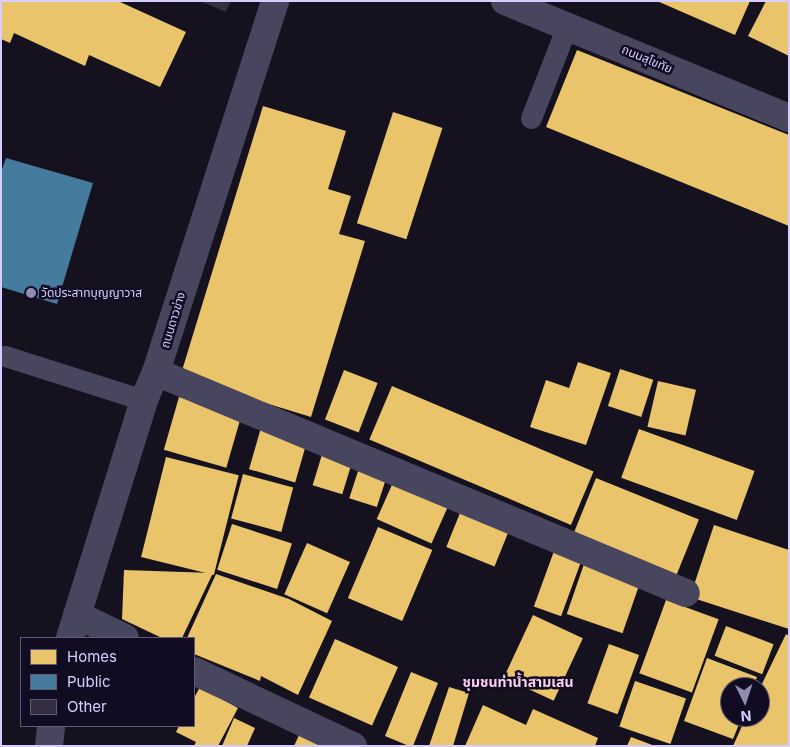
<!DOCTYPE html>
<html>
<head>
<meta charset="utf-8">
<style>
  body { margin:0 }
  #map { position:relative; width:790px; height:747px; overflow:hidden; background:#15111e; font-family:Inter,"Noto Sans Thai",sans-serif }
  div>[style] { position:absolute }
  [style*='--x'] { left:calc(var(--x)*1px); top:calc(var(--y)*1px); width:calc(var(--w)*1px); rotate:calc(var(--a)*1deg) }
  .homes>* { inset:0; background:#e9c46a; transform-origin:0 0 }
  .public>* { inset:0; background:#457b9d }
  .building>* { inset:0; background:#332f40 }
  .lane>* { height:21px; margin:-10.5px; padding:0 10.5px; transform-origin:10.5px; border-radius:10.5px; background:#48455f }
  .street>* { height:28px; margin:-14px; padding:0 14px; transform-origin:14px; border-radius:14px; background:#48455f }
  .dots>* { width:14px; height:14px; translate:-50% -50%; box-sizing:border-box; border:2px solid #120c23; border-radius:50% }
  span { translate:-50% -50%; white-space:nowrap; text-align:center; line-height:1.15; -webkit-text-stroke:5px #120c23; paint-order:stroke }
  .street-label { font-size:12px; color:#d7ceff }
  .poi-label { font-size:12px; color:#d7ceff }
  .left { translate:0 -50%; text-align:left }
  .neighbourhood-label { font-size:14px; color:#ffd0eb; font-weight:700 }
  .frame { position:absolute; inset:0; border:2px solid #d7ceff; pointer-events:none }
  .legend { position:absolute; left:20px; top:637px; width:175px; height:90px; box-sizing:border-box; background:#120c23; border:1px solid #615a7b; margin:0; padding:6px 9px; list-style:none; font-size:15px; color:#d7ceff }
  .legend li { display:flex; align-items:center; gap:10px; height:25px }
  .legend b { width:25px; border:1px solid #615a7b }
  .north { position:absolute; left:720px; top:677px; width:50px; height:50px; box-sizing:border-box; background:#120c23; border:1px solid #615a7b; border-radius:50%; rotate:176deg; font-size:14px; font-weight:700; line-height:20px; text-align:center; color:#d7ceff }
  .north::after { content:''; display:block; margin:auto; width:18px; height:22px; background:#938cb0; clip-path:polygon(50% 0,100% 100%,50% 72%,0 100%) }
</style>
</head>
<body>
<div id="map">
  <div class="homes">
    <div style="clip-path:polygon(1px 1px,118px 1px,186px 32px,160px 87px,89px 55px,85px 66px,14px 33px,10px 43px,1px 39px)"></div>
    <div style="clip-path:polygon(657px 1px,750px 1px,735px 35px)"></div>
    <div style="clip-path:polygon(766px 1px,789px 1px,789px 56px,748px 36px)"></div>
    <div style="clip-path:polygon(577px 50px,789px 135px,789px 226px,546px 127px)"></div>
    <div style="clip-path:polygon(263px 106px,346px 131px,328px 189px,351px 196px,339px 234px,365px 241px,311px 417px,180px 377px)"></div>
    <div style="left:393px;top:112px;width:52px;height:117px;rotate:18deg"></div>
    <div style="clip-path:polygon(578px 362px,611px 373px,586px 445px,530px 427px,546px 380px,569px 388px)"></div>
    <div style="left:620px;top:369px;width:35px;height:39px;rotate:18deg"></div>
    <div style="left:344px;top:370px;width:36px;height:53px;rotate:21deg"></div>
    <div style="left:658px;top:381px;width:39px;height:47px;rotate:13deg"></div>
    <div style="left:392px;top:386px;width:219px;height:58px;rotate:23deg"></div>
    <div style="left:179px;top:397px;width:65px;height:55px;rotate:16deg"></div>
    <div style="left:262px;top:424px;width:48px;height:47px;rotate:16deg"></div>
    <div style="left:639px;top:429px;width:123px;height:52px;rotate:20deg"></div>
    <div style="left:324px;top:448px;width:31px;height:39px;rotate:17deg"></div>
    <div style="left:166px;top:457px;width:75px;height:103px;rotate:14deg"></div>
    <div style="left:361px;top:462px;width:29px;height:38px;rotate:18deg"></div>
    <div style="left:243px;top:474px;width:52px;height:46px;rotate:15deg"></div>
    <div style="left:395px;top:478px;width:60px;height:45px;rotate:24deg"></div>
    <div style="left:596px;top:478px;width:111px;height:69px;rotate:22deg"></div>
    <div style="left:462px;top:508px;width:52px;height:42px;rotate:22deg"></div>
    <div style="left:232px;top:524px;width:63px;height:48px;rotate:18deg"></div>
    <div style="clip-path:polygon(714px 525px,789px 550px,789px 629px,690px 597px)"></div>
    <div style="left:378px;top:527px;width:59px;height:77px;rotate:23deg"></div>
    <div style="left:307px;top:543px;width:47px;height:56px;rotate:24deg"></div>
    <div style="left:554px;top:551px;width:29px;height:59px;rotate:20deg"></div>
    <div style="left:584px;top:564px;width:59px;height:53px;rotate:19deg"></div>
    <div style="clip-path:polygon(124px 570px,213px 573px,182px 638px,162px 638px,122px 619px)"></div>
    <div style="clip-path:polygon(216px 574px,289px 599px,332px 621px,298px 695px,261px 676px,260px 681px,194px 654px,194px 638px,187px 638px)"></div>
    <div style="left:666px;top:600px;width:56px;height:78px;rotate:20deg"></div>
    <div style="left:533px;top:615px;width:55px;height:69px;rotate:25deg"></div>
    <div style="left:726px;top:626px;width:51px;height:32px;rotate:21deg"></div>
    <div style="clip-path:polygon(786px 634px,789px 636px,789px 746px,733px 746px,746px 717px,760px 717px,760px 688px)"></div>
    <div style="left:335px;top:639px;width:69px;height:64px;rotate:24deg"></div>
    <div style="left:609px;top:644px;width:32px;height:63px;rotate:20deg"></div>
    <div style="clip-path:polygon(707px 658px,757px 677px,753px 687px,730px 687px,730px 717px,742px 717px,733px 739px,684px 721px)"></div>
    <div style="clip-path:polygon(411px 672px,438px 683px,413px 746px,409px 746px,385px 736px)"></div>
    <div style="left:635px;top:681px;width:54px;height:48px;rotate:19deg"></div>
    <div style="clip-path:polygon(200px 687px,238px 708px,218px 746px,194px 746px,196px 742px,176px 732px,179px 726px,194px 726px,194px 698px)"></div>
    <div style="clip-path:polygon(449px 687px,469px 693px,453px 746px,429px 746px)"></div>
    <div style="clip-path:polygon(483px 705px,526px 725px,533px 709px,598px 738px,595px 746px,465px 746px)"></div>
    <div style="clip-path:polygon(234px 718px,255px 728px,247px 746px,222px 746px)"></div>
    <div style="clip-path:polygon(301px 731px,332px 746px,294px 746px)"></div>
    <div style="clip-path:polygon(631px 737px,655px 746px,627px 746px)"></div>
  </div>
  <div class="public">
    <div style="clip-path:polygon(6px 158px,93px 183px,57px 304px,1px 287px,1px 172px)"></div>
  </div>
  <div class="building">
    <div style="clip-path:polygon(200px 1px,231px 1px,226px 12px)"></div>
  </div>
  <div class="lane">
    <div style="--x:531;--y:118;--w:99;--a:-68.6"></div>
    <div style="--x:5;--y:356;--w:146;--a:17.6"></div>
  </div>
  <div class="street">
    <div style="--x:505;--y:1;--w:307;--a:22.4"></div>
    <div style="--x:156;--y:372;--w:574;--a:22.64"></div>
    <div style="--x:77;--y:615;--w:53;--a:25.6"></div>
    <div style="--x:70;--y:638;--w:249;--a:-72.7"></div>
    <div style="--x:144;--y:400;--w:30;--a:-67"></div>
    <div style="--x:156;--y:372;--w:390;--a:-72.2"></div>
    <div style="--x:194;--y:671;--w:176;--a:25.3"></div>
    <div style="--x:49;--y:746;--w:20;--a:-84"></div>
  </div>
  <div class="dots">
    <div style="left:31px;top:293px;background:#938cb0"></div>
  </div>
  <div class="street-label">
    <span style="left:647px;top:59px;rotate:23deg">ถนนสุโขทัย</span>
    <span style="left:173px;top:320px;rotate:-73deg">ถนนดาวข่าง</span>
  </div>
  <div class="poi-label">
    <span class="left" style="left:41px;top:293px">วัดประสาทบุญญาวาส</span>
  </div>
  <div class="neighbourhood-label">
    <span style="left:518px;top:682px">ชุมชนท่าน้ำสามเสน</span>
  </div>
  <div class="frame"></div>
  <ul class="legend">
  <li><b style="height:14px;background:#e9c46a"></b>Homes</li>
  <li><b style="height:14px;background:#457b9d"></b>Public</li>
  <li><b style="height:14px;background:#332f40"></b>Other</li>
  </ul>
  <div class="north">N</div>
</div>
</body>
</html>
